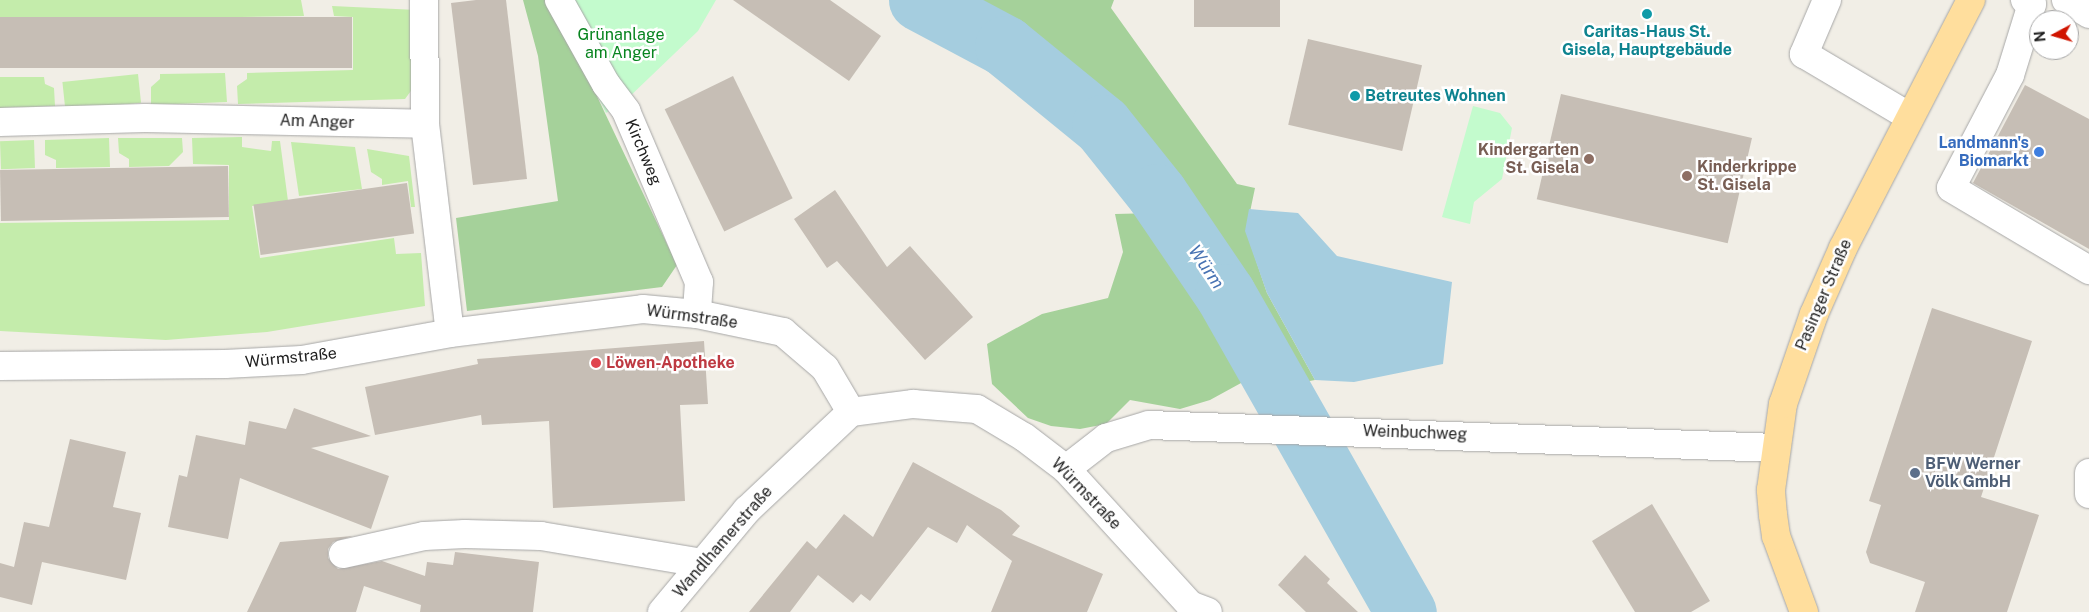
<!DOCTYPE html>
<html>
<head>
<meta charset="utf-8">
<style>
  body { margin:0 }
  #map { position:relative; width:2089px; height:612px; overflow:hidden; background:#f1eee6; font-family:"Public Sans",sans-serif }
  div>[style] { position:absolute }
  [style*='--x'] { left:calc(var(--x)*1px); top:calc(var(--y)*1px); width:calc(var(--w)*1px); rotate:calc(var(--a)*1deg) }
  .grass>* { inset:0; background:#c4ecab; transform-origin:0 0 }
  .forest>* { inset:0; background:#a5d19a }
  .park>* { inset:0; background:#c3fbcd }
  .water>* { inset:0; background:#a5cddf }
  .river>* { height:61px; margin:-30.5px; padding:0 30.5px; transform-origin:30.5px; border-radius:30.5px; background:#a5cddf }
  .building>* { inset:0; background:#c6beb5; transform-origin:0 0 }
  .roads { filter:drop-shadow(0 0 1px #a7a7a7) drop-shadow(0 0 1px #a7a7a7) }
  .minor>* { height:28px; margin:-14px; padding:0 14px; transform-origin:14px; border-radius:14px; background:#fff }
  .major>* { height:28px; margin:-14px; padding:0 14px; transform-origin:14px; border-radius:14px; background:#ffde9d }
  .dots>* { width:14px; height:14px; translate:-50% -50%; box-sizing:border-box; border:2px solid #fff; border-radius:50% }
  span { translate:-50% -50%; white-space:nowrap; text-align:center; line-height:1.15; -webkit-text-stroke:5px #fff; paint-order:stroke }
  .culture-label { font-size:16px; color:#0d838f; font-weight:700 }
  .left { translate:0 -50%; text-align:left }
  .park-label { font-size:16px; color:#08841f }
  .street-label { font-size:16px; color:#202020 }
  .shop-label { font-size:16px; color:#366cbe; font-weight:700 }
  .right { translate:-100% -50%; text-align:right }
  .education-label { font-size:16px; color:#785e54; font-weight:700 }
  .health-label { font-size:16px; color:#be3a42; font-weight:700 }
  .service-label { font-size:16px; color:#4e5e75; font-weight:700 }
  .water-label { font-size:18px; color:#4873b3; font-style:italic }
  .north { position:absolute; left:2029px; top:10px; width:50px; height:50px; box-sizing:border-box; background:#fff; border:1px solid #a6a6a6; border-radius:50%; rotate:264deg; font-size:14px; font-weight:700; line-height:20px; text-align:center; color:#202020 }
  .north::after { content:''; display:block; margin:auto; width:18px; height:22px; background:#d01500; clip-path:polygon(50% 0,100% 100%,50% 72%,0 100%) }
</style>
</head>
<body>
<div id="map">
  <div class="grass">
    <div style="clip-path:polygon(0 0,301px 0,304px 16px,0 21px)"></div>
    <div style="clip-path:polygon(332px 6px,417px 10px,419px 80px,405px 99px,238px 104px,237px 86px,247px 79px,247px 73px,353px 70px,353px 17px,334px 16px)"></div>
    <div style="clip-path:polygon(225px 73px,227px 102px,151px 105px,151px 87px,160px 79px,160px 74px)"></div>
    <div style="left:138px;top:74px;width:29px;height:76px;rotate:84deg"></div>
    <div style="clip-path:polygon(0 77px,44px 77px,45px 84px,54px 88px,55px 106px,0 108px)"></div>
    <div style="clip-path:polygon(242px 137px,242px 147px,271px 151px,272px 141px,280px 141px,288px 201px,252px 206px,260px 258px,394px 238px,396px 254px,421px 253px,425px 306px,267px 332px,166px 340px,0 331px,0 223px,229px 220px,229px 165px,193px 164px,192px 138px)"></div>
    <div style="clip-path:polygon(109px 138px,110px 167px,56px 168px,56px 160px,45px 155px,45px 140px)"></div>
    <div style="clip-path:polygon(118px 138px,182px 138px,183px 152px,169px 166px,129px 167px,129px 159px,119px 153px)"></div>
    <div style="left:34px;top:140px;width:28px;height:34px;rotate:88deg"></div>
    <div style="clip-path:polygon(291px 142px,355px 147px,362px 189px,299px 196px)"></div>
    <div style="clip-path:polygon(367px 149px,409px 156px,415px 207px,411px 207px,408px 181px,382px 185px,382px 179px,371px 172px)"></div>
  </div>
  <div class="forest">
    <div style="clip-path:polygon(523px 0,563px 0,567px 33px,677px 265px,662px 287px,467px 311px,456px 218px,558px 201px,538px 56px)"></div>
    <div style="clip-path:polygon(956px 0,1114px 0,1111px 8px,1237px 184px,1255px 188px,1246px 231px,1267px 293px,1315px 380px,1288px 385px,1098px 91px,1018px 25px)"></div>
    <div style="clip-path:polygon(1155px 213px,1224px 307px,1255px 359px,1252px 377px,1210px 400px,1180px 409px,1130px 400px,1106px 424px,1080px 429px,1051px 426px,1028px 418px,992px 384px,987px 344px,1042px 314px,1108px 298px,1123px 252px,1115px 214px)"></div>
  </div>
  <div class="park">
    <div style="clip-path:polygon(546px 0,716px 0,698px 31px,626px 100px,606px 113px,567px 33px)"></div>
    <div style="clip-path:polygon(1473px 106px,1500px 113px,1512px 128px,1502px 179px,1474px 202px,1470px 224px,1442px 217px)"></div>
  </div>
  <div class="water">
    <div style="clip-path:polygon(1249px 209px,1298px 213px,1337px 256px,1452px 282px,1443px 364px,1354px 382px,1315px 380px,1267px 293px,1245px 231px)"></div>
  </div>
  <div class="river">
    <div style="--x:919;--y:0;--w:98;--a:28.1"></div>
    <div style="--x:1005;--y:46;--w:125;--a:39.2"></div>
    <div style="--x:1102;--y:125;--w:88;--a:51.4"></div>
    <div style="--x:1157;--y:194;--w:121;--a:55.8"></div>
    <div style="--x:1225;--y:294;--w:366;--a:60.4"></div>
  </div>
  <div class="building">
    <div style="clip-path:polygon(476px 0,506px 0,527px 179px,473px 185px,451px 3px)"></div>
    <div style="clip-path:polygon(733px 0,830px 0,881px 36px,849px 81px)"></div>
    <div style="left:1194px;top:0;width:86px;height:27px"></div>
    <div style="left:352px;top:17px;width:51px;height:352px;rotate:90deg"></div>
    <div style="left:1308px;top:39px;width:117px;height:88px;rotate:13deg"></div>
    <div style="left:733px;top:76px;width:136px;height:76px;rotate:64deg"></div>
    <div style="clip-path:polygon(2025px 85px,2089px 119px,2089px 249px,1973px 183px)"></div>
    <div style="left:1561px;top:94px;width:196px;height:108px;rotate:13deg"></div>
    <div style="left:228px;top:166px;width:51px;height:228px;rotate:89deg"></div>
    <div style="left:407px;top:183px;width:51px;height:155px;rotate:82deg"></div>
    <div style="clip-path:polygon(835px 190px,887px 267px,910px 246px,973px 317px,925px 360px,837px 261px,827px 268px,794px 219px)"></div>
    <div style="clip-path:polygon(1932px 308px,2032px 341px,1981px 497px,2039px 515px,2007px 612px,1915px 612px,1925px 582px,1870px 563px,1866px 552px,1881px 505px,1869px 501px)"></div>
    <div style="clip-path:polygon(704px 341px,708px 404px,680px 405px,685px 501px,553px 508px,549px 421px,482px 425px,481px 415px,375px 435px,365px 387px,478px 364px,477px 359px)"></div>
    <div style="clip-path:polygon(294px 408px,371px 436px,311px 448px,389px 476px,371px 529px,240px 478px,228px 539px,168px 527px,179px 475px,187px 477px,196px 435px,245px 445px,249px 421px,286px 429px)"></div>
    <div style="clip-path:polygon(70px 439px,126px 452px,113px 507px,141px 513px,126px 580px,42px 562px,32px 605px,0 597px,0 563px,14px 567px,24px 522px,49px 527px)"></div>
    <div style="clip-path:polygon(913px 462px,1001px 510px,1020px 526px,1012px 535px,1103px 574px,1087px 612px,991px 612px,1012px 561px,967px 525px,957px 543px,928px 527px,870px 601px,861px 594px,853px 603px,818px 575px,790px 612px,749px 612px,807px 541px,816px 549px,844px 514px,873px 537px)"></div>
    <div style="clip-path:polygon(1652px 504px,1710px 601px,1691px 612px,1635px 612px,1592px 541px)"></div>
    <div style="clip-path:polygon(353px 536px,333px 542px,328px 549px,328px 558px,338px 569px,382px 561px,425px 576px,427px 562px,453px 565px,455px 552px,539px 562px,533px 612px,420px 612px,421px 605px,364px 586px,356px 612px,247px 612px,280px 542px)"></div>
    <div style="clip-path:polygon(1305px 555px,1330px 579px,1327px 583px,1358px 612px,1306px 612px,1278px 585px)"></div>
  </div>
  <div class="roads">
    <div class="minor">
      <div style="--x:424;--y:0;--w:124;--a:89.5"></div>
      <div style="--x:559;--y:0;--w:96;--a:60.8"></div>
      <div style="--x:606;--y:84;--w:34;--a:53"></div>
      <div style="--x:626;--y:111;--w:186;--a:66.9"></div>
      <div style="--x:699;--y:282;--w:32;--a:94"></div>
      <div style="--x:1827;--y:0;--w:59;--a:113.1"></div>
      <div style="--x:1804;--y:54;--w:123;--a:30.7"></div>
      <div style="--x:2025;--y:0;--w:8;--a:30"></div>
      <div style="--x:2032;--y:4;--w:74;--a:107.2"></div>
      <div style="--x:2010;--y:75;--w:127;--a:117.6"></div>
      <div style="--x:1951;--y:188;--w:161;--a:30.7"></div>
      <div style="--x:2066;--y:0;--w:27;--a:31"></div>
      <div style="--x:0;--y:122;--w:145;--a:-1.6"></div>
      <div style="--x:145;--y:118;--w:280;--a:1.2"></div>
      <div style="--x:425;--y:124;--w:210;--a:83.2"></div>
      <div style="--x:0;--y:366;--w:225;--a:-0.5"></div>
      <div style="--x:225;--y:364;--w:77;--a:-3"></div>
      <div style="--x:302;--y:360;--w:150;--a:-10.3"></div>
      <div style="--x:450;--y:333;--w:194;--a:-7.1"></div>
      <div style="--x:643;--y:309;--w:54;--a:5.3"></div>
      <div style="--x:697;--y:314;--w:88;--a:11.8"></div>
      <div style="--x:783;--y:332;--w:55;--a:40.6"></div>
      <div style="--x:825;--y:368;--w:51;--a:59.4"></div>
      <div style="--x:851;--y:412;--w:63;--a:-7.4"></div>
      <div style="--x:913;--y:404;--w:64;--a:4.5"></div>
      <div style="--x:977;--y:409;--w:55;--a:30.8"></div>
      <div style="--x:1024;--y:437;--w:53;--a:37.3"></div>
      <div style="--x:1066;--y:469;--w:184;--a:47.6"></div>
      <div style="--x:1190;--y:605;--w:19;--a:21"></div>
      <div style="--x:1066;--y:469;--w:51;--a:-37.8"></div>
      <div style="--x:1106;--y:438;--w:45;--a:-16.8"></div>
      <div style="--x:1149;--y:425;--w:627;--a:2.1"></div>
      <div style="--x:2089;--y:473;--w:21;--a:90"></div>
      <div style="--x:343;--y:554;--w:83;--a:-12.5"></div>
      <div style="--x:424;--y:536;--w:41;--a:-2.8"></div>
      <div style="--x:465;--y:534;--w:76;--a:1.5"></div>
      <div style="--x:541;--y:536;--w:164;--a:9.5"></div>
      <div style="--x:662;--y:612;--w:133;--a:-50.2"></div>
      <div style="--x:747;--y:510;--w:143;--a:-43.3"></div>
    </div>
    <div class="major">
      <div style="--x:1804;--y:612;--w:81;--a:-110.2"></div>
      <div style="--x:1776;--y:536;--w:21;--a:-98"></div>
      <div style="--x:1773;--y:515;--w:25;--a:-95"></div>
      <div style="--x:1771;--y:490;--w:87;--a:-82.1"></div>
      <div style="--x:1783;--y:404;--w:95;--a:-71"></div>
      <div style="--x:1814;--y:314;--w:72;--a:-66.3"></div>
      <div style="--x:1843;--y:248;--w:279;--a:-62.7"></div>
    </div>
  </div>
  <div class="dots">
    <div style="left:1647px;top:14px;background:#0f9aa8"></div>
    <div style="left:1355px;top:96px;background:#0f9aa8"></div>
    <div style="left:2039px;top:152px;background:#3f7fe0"></div>
    <div style="left:1589px;top:159px;background:#8d6e63"></div>
    <div style="left:1687px;top:176px;background:#8d6e63"></div>
    <div style="left:596px;top:363px;background:#e0444e"></div>
    <div style="left:1915px;top:473px;background:#5c6f8a"></div>
  </div>
  <div class="culture-label">
    <span style="left:1647px;top:41px">Caritas-Haus St.<br>Gisela, Hauptgebäude</span>
    <span class="left" style="left:1365px;top:96px">Betreutes Wohnen</span>
  </div>
  <div class="park-label">
    <span style="left:621px;top:44px">Grünanlage<br>am Anger</span>
  </div>
  <div class="street-label">
    <span style="left:317px;top:122px;rotate:2deg">Am Anger</span>
    <span style="left:643px;top:152px;rotate:67deg">Kirchweg</span>
    <span style="left:1824px;top:295px;rotate:-67deg">Pasinger Straße</span>
    <span style="left:692px;top:317px;rotate:8deg">Würmstraße</span>
    <span style="left:291px;top:358px;rotate:-6deg">Würmstraße</span>
    <span style="left:1415px;top:433px;rotate:2deg">Weinbuchweg</span>
    <span style="left:1086px;top:494px;rotate:46deg">Würmstraße</span>
    <span style="left:723px;top:542px;rotate:-49deg">Wandlhamerstraße</span>
  </div>
  <div class="shop-label">
    <span class="right" style="left:2029px;top:152px">Landmann's<br>Biomarkt</span>
  </div>
  <div class="education-label">
    <span class="right" style="left:1579px;top:159px">Kindergarten<br>St. Gisela</span>
    <span class="left" style="left:1697px;top:176px">Kinderkrippe<br>St. Gisela</span>
  </div>
  <div class="health-label">
    <span class="left" style="left:606px;top:363px">Löwen-Apotheke</span>
  </div>
  <div class="service-label">
    <span class="left" style="left:1925px;top:473px">BFW Werner<br>Völk GmbH</span>
  </div>
  <div class="water-label">
    <span style="left:1206px;top:267px;rotate:56deg">Würm</span>
  </div>
  <div class="north">N</div>
</div>
</body>
</html>
